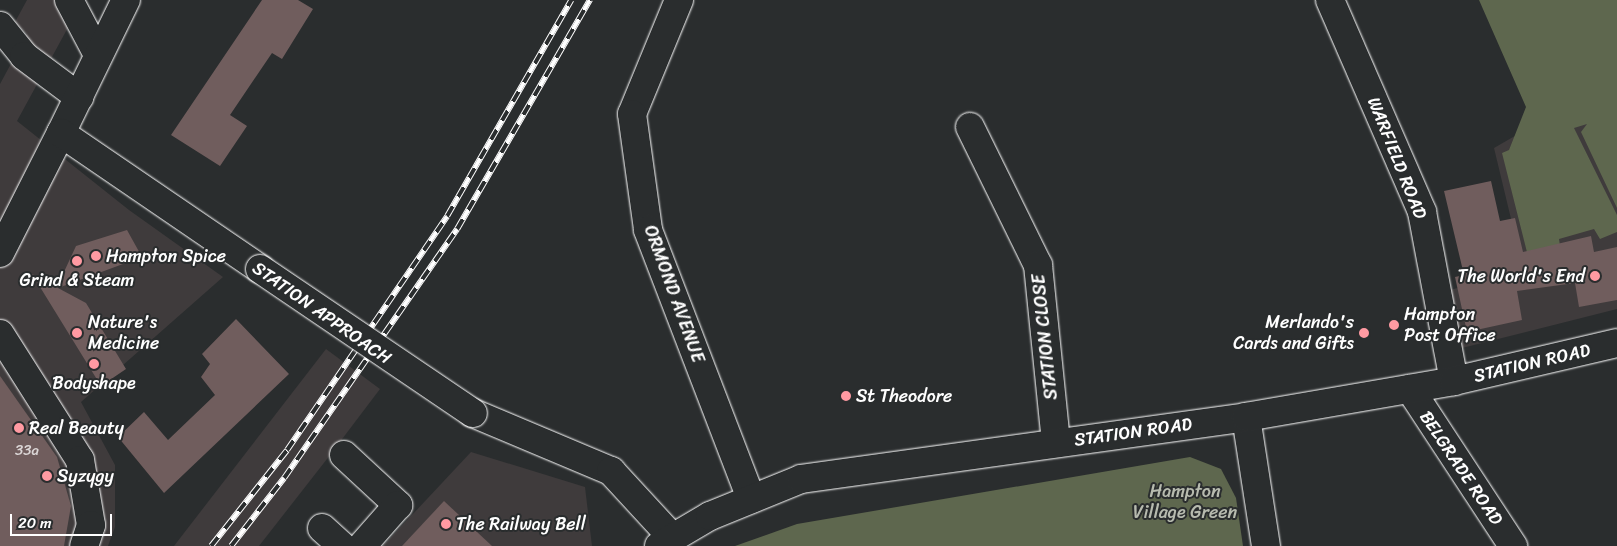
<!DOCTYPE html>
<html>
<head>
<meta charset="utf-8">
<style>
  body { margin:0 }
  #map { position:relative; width:1617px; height:546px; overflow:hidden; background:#2a2d2e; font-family:Sriracha,sans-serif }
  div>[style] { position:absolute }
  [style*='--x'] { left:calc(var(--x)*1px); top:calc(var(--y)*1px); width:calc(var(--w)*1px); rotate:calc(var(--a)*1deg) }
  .built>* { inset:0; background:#3f3b3c }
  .green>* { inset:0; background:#5e674e }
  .building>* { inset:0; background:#705d5d }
  .roads { filter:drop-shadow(0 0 1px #fff) drop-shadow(0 0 1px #fff) }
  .minor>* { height:28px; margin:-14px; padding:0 14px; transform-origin:14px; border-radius:14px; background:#2a2d2e }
  .rail>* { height:5.5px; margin-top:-2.75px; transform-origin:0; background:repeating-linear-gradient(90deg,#2a2d2e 0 11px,#fff 0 22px); box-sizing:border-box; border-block:1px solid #fff }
  .bridges { filter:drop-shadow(0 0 1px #fff) drop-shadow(0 0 1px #fff) }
  .minor-bridge>* { height:28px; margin:-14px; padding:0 14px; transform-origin:14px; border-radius:14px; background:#2a2d2e }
  .dots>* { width:14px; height:14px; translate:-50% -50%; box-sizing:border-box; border:2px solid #2a2d2e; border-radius:50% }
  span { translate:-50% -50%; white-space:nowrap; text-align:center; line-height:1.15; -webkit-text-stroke:4px #2a2d2e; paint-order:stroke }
  .number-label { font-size:15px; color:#dbd6d6 }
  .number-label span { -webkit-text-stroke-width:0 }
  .street-label { font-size:18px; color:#fff }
  .poi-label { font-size:18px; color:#fff }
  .left { translate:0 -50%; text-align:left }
  .right { translate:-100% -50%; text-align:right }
  .park-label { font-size:18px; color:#b7bbaf }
  .scale { position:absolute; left:10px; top:514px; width:102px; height:22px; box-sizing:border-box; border:2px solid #fff; border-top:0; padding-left:6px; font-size:15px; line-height:18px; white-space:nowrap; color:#fff; -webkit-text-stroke:4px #2a2d2e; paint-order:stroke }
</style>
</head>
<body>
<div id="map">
  <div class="built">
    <div style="clip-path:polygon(27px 0,83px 0,17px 121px,129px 210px,223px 277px,81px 402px,115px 465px,115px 527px,108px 546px,0 546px,0 84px,27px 34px,15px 22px)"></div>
    <div style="clip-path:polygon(1617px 77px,1617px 309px,1462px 348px,1449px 290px,1524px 273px,1494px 148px)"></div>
    <div style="clip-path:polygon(326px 349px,380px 389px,327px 459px,259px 546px,174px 546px)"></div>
    <div style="clip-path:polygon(471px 452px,585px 487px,592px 546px,383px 546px)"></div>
  </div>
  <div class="green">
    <div style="clip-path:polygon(1479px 0,1617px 0,1617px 208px,1581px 132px,1587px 124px,1574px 128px,1617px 215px,1617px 232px,1600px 239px,1594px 229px,1559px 239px,1564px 273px,1534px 280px,1502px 153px,1509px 150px,1526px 107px)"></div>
    <div style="clip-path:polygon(1190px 457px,1221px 469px,1236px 498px,1243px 546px,735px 546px,797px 524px)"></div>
  </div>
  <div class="building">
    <div style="clip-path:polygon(262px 0,298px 0,313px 9px,282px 59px,272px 53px,230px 115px,247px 126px,220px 166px,171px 135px)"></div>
    <div style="clip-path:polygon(1491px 181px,1500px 221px,1515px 218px,1523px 252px,1591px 236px,1594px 252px,1617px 247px,1617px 300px,1579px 307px,1575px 283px,1517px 291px,1522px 320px,1467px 332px,1455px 277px,1464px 275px,1444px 191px)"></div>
    <div style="clip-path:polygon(127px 230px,142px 257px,58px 288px,86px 303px,126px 369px,101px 386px,32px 274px,57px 287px,76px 246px)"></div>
    <div style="clip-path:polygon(236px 319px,289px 374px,164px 493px,118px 437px,144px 412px,168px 440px,215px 395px,201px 377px,210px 364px,202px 354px)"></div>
    <div style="clip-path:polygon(0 376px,57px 457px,71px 506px,64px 546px,0 546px)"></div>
    <div style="clip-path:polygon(444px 501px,492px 546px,402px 546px)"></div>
  </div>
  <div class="roads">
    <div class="minor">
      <div style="--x:69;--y:0;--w:60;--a:62.2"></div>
      <div style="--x:679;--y:0;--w:123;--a:112.4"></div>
      <div style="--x:632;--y:114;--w:117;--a:82.1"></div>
      <div style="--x:648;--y:230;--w:288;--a:69"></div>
      <div style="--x:1330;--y:0;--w:231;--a:66.5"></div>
      <div style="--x:1422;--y:212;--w:172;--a:79.3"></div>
      <div style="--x:0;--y:26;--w:38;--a:51"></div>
      <div style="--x:24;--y:56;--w:69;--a:36.7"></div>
      <div style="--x:970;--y:127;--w:154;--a:63.8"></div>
      <div style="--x:1038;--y:265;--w:179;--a:84.2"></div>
      <div style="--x:61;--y:133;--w:148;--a:-64"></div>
      <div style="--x:0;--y:253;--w:135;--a:-63.1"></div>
      <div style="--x:61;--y:133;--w:241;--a:34.3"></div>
      <div style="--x:0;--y:334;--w:149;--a:57.6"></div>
      <div style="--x:80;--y:460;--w:66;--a:80.4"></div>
      <div style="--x:91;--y:525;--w:22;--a:108"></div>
      <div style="--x:1410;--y:389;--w:188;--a:56.7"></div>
      <div style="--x:473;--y:413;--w:150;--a:22.8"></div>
      <div style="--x:611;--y:471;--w:90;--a:47.3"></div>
      <div style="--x:1246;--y:417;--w:131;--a:81.2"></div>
      <div style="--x:344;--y:455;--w:74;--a:42.8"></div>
      <div style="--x:398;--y:505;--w:55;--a:131.3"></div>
      <div style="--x:322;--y:528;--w:27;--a:42"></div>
      <div style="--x:659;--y:546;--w:59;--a:-30.5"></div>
      <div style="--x:710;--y:516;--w:98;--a:-22.1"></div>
      <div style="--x:801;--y:479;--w:449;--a:-7.9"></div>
      <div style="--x:1246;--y:417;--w:211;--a:-9.8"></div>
      <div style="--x:1454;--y:381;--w:167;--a:-13.1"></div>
    </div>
  </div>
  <div class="rail">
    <div style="--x:211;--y:546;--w:122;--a:-51.6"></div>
    <div style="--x:287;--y:450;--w:283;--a:-55.6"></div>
    <div style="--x:447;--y:216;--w:249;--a:-60.1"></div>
    <div style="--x:231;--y:546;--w:86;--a:-52.1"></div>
    <div style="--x:284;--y:478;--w:303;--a:-55.2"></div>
    <div style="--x:457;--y:229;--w:265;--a:-59.9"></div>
  </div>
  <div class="bridges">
    <div class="minor-bridge">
      <div style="--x:260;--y:269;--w:257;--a:34.1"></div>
    </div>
  </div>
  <div class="dots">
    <div style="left:96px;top:256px;background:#ff9aa2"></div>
    <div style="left:77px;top:261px;background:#ff9aa2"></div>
    <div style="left:1595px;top:276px;background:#ff9aa2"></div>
    <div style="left:1394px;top:325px;background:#ff9aa2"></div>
    <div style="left:77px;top:333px;background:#ff9aa2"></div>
    <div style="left:1364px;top:333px;background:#ff9aa2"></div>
    <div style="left:94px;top:364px;background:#ff9aa2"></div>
    <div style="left:846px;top:396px;background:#ff9aa2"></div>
    <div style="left:19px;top:428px;background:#ff9aa2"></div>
    <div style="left:47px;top:476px;background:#ff9aa2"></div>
    <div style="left:446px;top:524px;background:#ff9aa2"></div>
  </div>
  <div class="number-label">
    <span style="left:27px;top:451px">33a</span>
  </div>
  <div class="street-label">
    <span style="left:1397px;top:158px;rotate:68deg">WARFIELD ROAD</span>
    <span style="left:674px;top:294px;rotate:70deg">ORMOND AVENUE</span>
    <span style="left:322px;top:313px;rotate:35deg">STATION APPROACH</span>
    <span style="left:1045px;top:337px;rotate:-96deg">STATION CLOSE</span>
    <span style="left:1532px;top:363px;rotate:-13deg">STATION ROAD</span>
    <span style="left:1133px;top:432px;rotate:-8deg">STATION ROAD</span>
    <span style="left:1461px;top:468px;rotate:56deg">BELGRADE ROAD</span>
  </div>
  <div class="poi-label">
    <span class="left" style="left:106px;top:256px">Hampton Spice</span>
    <span class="right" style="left:1585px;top:276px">The World's End</span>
    <span style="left:77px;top:280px">Grind &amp; Steam</span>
    <span class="left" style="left:1404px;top:325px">Hampton<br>Post Office</span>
    <span class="left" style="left:88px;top:333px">Nature's<br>Medicine</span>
    <span class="right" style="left:1354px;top:333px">Merlando's<br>Cards and Gifts</span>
    <span style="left:94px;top:383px">Bodyshape</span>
    <span class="left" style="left:856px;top:396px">St Theodore</span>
    <span class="left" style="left:29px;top:428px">Real Beauty</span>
    <span class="left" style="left:57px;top:476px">Syzygy</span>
    <span class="left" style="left:456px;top:524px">The Railway Bell</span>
  </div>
  <div class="park-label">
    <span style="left:1185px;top:502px">Hampton<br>Village Green</span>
  </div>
  <div class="scale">20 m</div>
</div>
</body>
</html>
